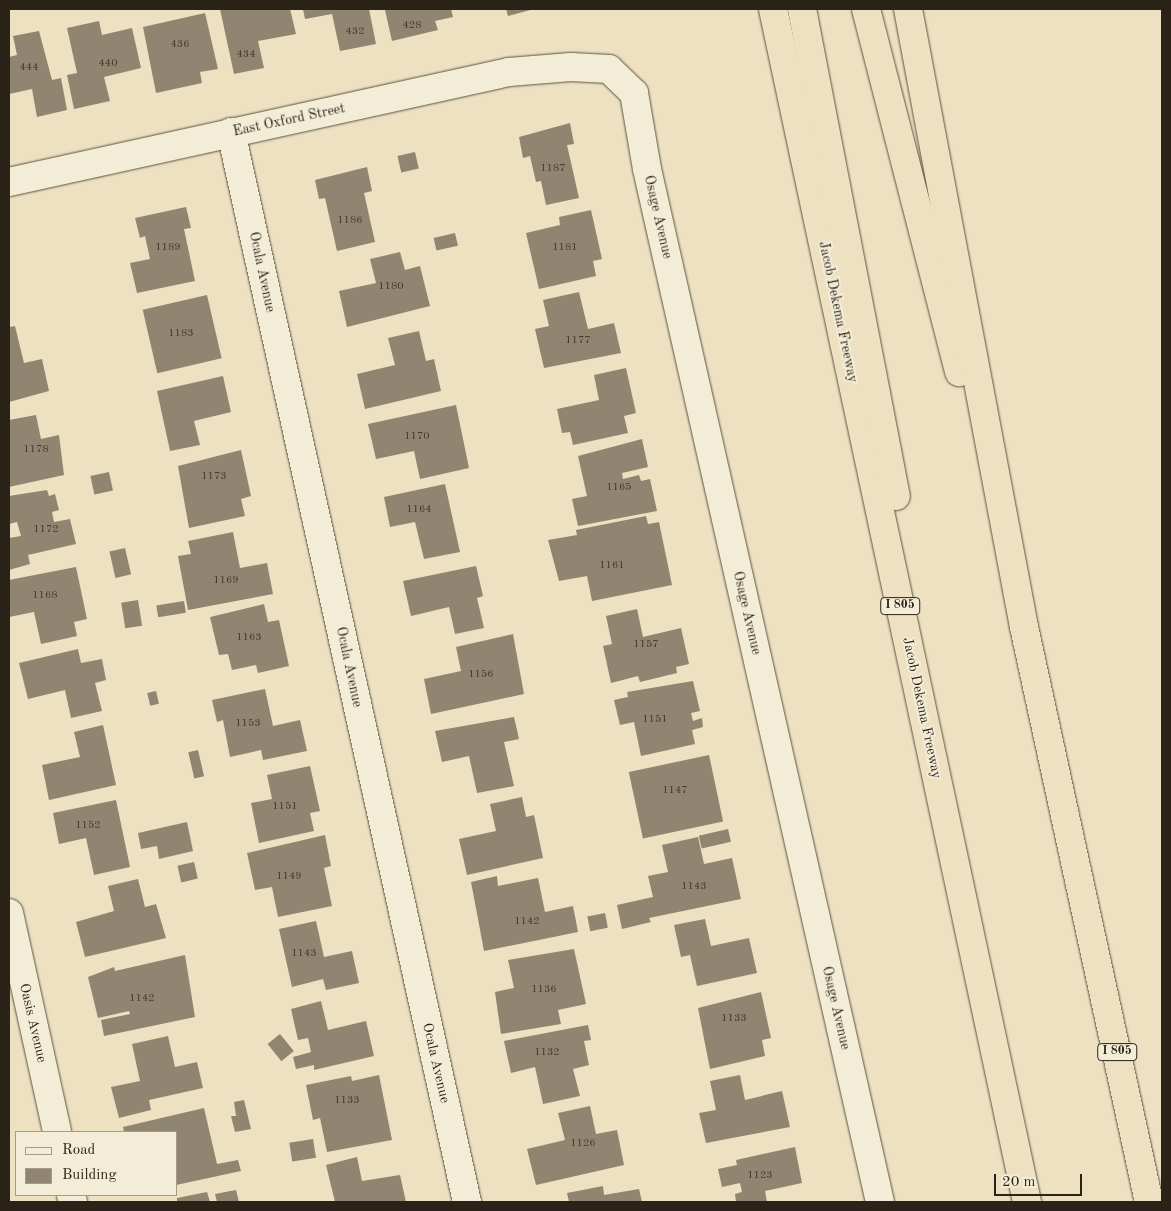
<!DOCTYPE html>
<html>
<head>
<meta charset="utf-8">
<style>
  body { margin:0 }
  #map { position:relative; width:1171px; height:1211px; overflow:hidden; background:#ede1c1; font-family:"Old Standard TT",serif }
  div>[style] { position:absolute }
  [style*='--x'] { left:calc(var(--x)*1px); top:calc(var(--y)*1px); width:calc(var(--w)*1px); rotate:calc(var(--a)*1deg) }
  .building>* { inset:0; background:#908570; transform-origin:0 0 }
  .roads { filter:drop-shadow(0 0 1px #5c5242) drop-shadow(0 0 1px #5c5242) }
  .minor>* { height:28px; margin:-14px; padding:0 14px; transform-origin:14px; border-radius:14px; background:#f3ecd7 }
  .motorway>* { height:28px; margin:-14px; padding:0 14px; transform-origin:14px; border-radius:14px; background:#ede1c1 }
  span { translate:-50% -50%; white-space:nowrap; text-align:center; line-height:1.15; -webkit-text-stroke:4px #f3ecd7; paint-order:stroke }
  .number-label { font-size:11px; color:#443b2e }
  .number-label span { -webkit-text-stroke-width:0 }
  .shield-label span { padding:1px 4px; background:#f3ecd7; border:1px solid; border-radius:4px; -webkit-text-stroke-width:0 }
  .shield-label { font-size:12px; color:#2b2218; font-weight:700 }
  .street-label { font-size:14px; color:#2b2218 }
  .frame { position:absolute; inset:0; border:10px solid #2b2218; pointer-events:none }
  .legend { position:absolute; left:15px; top:1131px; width:162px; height:65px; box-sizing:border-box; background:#f3ecd7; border:1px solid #a39b8b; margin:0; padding:6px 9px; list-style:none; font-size:15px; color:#2b2218 }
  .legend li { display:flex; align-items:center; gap:10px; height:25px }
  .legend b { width:25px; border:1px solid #a39b8b }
  .scale { position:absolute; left:994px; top:1174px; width:88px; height:22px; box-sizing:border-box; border:2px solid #2b2218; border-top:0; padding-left:6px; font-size:15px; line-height:18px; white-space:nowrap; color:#2b2218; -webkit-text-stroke:4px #f3ecd7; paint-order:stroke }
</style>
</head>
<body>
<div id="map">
  <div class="building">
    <div style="clip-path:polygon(220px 9px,290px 9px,296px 34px,258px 41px,264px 68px,234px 74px)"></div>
    <div style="clip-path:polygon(303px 9px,369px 9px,376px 44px,340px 51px,332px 14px,305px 19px)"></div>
    <div style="clip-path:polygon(378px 9px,451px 9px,453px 17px,435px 21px,438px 30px,392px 41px,385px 10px)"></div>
    <div style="clip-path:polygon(506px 9px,534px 9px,508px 16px)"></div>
    <div style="clip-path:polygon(205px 13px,218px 69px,200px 72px,202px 83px,156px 93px,143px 27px)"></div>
    <div style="clip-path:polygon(99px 21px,102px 35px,132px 28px,141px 68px,104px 77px,110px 101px,74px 109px,67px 75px,77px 73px,67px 28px)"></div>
    <div style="clip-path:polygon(39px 31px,52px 80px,61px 78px,67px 110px,37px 117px,32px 89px,9px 94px,9px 57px,17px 55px,13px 36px)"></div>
    <div style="clip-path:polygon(570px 123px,574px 144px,567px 145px,579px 198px,546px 205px,541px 181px,536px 182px,530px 156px,523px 158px,519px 137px)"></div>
    <div style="left:415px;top:152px;width:17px;height:18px;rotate:77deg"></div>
    <div style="clip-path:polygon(367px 167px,372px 191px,364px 193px,375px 242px,337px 251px,325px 198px,319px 199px,315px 180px)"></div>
    <div style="clip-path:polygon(186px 207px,191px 228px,184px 229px,195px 281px,137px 293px,130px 263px,150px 259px,145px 236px,140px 238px,135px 218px)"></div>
    <div style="clip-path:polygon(591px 210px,602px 259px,593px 261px,596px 276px,539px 289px,526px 233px,560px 225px,559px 217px)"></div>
    <div style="left:455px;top:233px;width:13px;height:22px;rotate:77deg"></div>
    <div style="clip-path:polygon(400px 252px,405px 270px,420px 266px,430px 306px,347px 327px,339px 291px,376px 283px,370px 259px)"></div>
    <div style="clip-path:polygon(579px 292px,588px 329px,614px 323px,621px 353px,544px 368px,535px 329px,549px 326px,543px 300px)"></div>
    <div style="left:207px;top:295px;width:65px;height:66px;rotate:77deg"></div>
    <div style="clip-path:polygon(15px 326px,24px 363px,42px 359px,49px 391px,9px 402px,9px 327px)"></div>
    <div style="clip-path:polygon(419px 331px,426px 361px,434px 359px,441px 391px,365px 409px,357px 374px,395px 365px,388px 338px)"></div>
    <div style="clip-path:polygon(626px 368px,636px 413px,624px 416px,628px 433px,573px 445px,570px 432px,562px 433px,557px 409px,599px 400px,594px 375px)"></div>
    <div style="clip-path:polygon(223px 376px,231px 412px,194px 421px,200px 445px,170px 451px,157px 391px)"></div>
    <div style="clip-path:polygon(456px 405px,469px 468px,420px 479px,414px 451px,376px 459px,368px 424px)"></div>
    <div style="clip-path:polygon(36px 415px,41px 439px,59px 435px,64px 475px,9px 487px,9px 420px)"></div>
    <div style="clip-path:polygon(642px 439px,648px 467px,622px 473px,623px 479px,639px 475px,641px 481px,650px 479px,657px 511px,578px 526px,572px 499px,587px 496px,578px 456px)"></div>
    <div style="clip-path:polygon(241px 450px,251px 496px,241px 499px,245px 516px,189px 528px,178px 466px)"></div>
    <div style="left:109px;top:472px;width:19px;height:19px;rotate:78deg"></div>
    <div style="clip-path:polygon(445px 484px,460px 552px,424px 559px,415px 522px,390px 527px,384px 497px)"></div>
    <div style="clip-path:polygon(47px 490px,49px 496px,55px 494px,59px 510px,52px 512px,54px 522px,70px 519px,76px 544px,28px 555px,30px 564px,9px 570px,9px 538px,21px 536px,17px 522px,9px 524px,9px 496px)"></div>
    <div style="clip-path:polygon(646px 516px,648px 524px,659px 522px,672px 585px,592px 601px,587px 576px,559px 581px,548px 540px,577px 535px,576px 530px)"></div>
    <div style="clip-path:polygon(233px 532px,240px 568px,267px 563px,273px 594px,188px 610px,178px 556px,191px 554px,188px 541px)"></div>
    <div style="left:125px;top:548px;width:27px;height:16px;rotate:77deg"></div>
    <div style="clip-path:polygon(476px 566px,483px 596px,477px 598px,484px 628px,455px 634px,449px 607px,411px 616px,403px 581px)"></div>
    <div style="clip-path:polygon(76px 567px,87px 619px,74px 622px,77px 636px,41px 644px,34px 612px,9px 617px,9px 580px)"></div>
    <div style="left:138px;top:600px;width:26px;height:17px;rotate:81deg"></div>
    <div style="left:184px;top:601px;width:12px;height:28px;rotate:81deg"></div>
    <div style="clip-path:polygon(264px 604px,268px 622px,279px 620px,289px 666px,258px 673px,256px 665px,232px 670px,228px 654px,219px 655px,210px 617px)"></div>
    <div style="clip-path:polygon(637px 609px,643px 637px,681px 628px,689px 664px,676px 667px,677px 673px,640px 682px,638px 676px,611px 683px,603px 646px,612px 644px,606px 616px)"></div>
    <div style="clip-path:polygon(513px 634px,524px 694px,431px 714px,424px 679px,461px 671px,456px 647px)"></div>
    <div style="clip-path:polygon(78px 649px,81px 663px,102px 659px,106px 680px,95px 683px,102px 711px,71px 718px,65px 690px,28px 699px,19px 663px)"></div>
    <div style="clip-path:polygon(693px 681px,700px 711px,691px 713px,693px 721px,702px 718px,703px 727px,692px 730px,695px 744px,641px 756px,634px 722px,620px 725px,614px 700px,628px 697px,627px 692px)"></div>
    <div style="clip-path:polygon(265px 689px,273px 726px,300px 720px,307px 751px,263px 760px,261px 750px,230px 757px,223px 720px,217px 722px,212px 700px)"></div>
    <div style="left:156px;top:691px;width:13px;height:9px;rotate:77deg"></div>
    <div style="clip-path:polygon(514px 717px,519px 739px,504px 742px,514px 786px,477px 793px,469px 756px,442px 762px,435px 731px)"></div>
    <div style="clip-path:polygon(103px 725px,116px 785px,49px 800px,42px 765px,80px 757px,74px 732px)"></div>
    <div style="left:198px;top:750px;width:27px;height:10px;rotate:77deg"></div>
    <div style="left:709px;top:755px;width:68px;height:82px;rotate:78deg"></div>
    <div style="clip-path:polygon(310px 766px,320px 811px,310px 813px,314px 831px,259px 843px,251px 803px,272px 799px,267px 775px)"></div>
    <div style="clip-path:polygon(522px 797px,526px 817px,534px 815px,543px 858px,467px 875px,459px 839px,496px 831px,490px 804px)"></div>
    <div style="clip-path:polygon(116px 800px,130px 867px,94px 875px,86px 838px,59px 844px,53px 813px)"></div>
    <div style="clip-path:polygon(187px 822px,193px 851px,159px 859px,157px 846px,141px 849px,138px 833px)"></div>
    <div style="left:728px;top:829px;width:13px;height:30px;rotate:77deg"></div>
    <div style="clip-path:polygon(325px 835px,331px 866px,324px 868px,332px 906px,278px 917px,272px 887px,255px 890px,247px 853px)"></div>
    <div style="clip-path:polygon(698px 837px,704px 864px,732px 858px,741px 899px,649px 918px,651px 922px,622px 929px,617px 905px,653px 897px,648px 876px,668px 872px,662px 845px)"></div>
    <div style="left:194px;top:862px;width:17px;height:17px;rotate:77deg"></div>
    <div style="clip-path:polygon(497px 876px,498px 886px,538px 878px,545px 912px,573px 906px,578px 932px,484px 951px,471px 882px)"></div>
    <div style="clip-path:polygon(138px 879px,145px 907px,156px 904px,166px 938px,85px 957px,76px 922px,114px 911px,108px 886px)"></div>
    <div style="left:605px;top:913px;width:15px;height:18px;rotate:79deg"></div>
    <div style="clip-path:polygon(705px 919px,711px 946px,749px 938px,757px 973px,697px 986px,690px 955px,681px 957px,674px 925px)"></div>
    <div style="clip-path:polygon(316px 921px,324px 957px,352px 951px,359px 983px,326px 990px,323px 979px,292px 987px,279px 929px)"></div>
    <div style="clip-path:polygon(574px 949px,586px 1004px,558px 1010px,561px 1024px,501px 1034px,495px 992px,514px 988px,508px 960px)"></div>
    <div style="clip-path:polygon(185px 955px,195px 1017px,104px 1036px,101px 1020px,130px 1014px,129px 1011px,98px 1018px,88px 977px,114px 967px,115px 971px)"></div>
    <div style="clip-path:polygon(761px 992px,771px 1038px,762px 1040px,765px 1056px,710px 1069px,698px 1008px)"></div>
    <div style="clip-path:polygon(321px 1001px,328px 1030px,366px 1021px,374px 1056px,314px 1070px,314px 1065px,296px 1069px,293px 1057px,311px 1052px,308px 1038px,298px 1040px,291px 1009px)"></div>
    <div style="clip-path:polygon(588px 1025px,591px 1040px,584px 1041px,589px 1065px,573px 1069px,580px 1096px,543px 1104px,535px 1067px,511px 1073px,504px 1041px)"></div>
    <div style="left:280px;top:1034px;width:22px;height:16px;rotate:51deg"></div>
    <div style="clip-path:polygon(168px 1036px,175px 1067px,197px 1062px,203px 1088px,149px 1100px,151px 1110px,119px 1118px,111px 1087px,140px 1081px,132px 1044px)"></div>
    <div style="clip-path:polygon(379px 1075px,392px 1140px,327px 1152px,320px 1118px,313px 1120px,306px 1085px,351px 1076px,352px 1081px)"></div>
    <div style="clip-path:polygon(740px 1075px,745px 1100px,782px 1091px,790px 1127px,706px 1143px,699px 1113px,716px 1110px,710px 1081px)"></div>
    <div style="clip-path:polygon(244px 1100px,251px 1129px,235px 1132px,231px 1116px,236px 1116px,234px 1102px)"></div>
    <div style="clip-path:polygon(590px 1106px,596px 1134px,617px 1130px,624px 1165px,536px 1185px,527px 1149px,565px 1140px,558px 1113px)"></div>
    <div style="clip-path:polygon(204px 1108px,217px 1164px,238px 1160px,241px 1171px,176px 1185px,176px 1132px,124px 1132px,123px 1127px)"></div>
    <div style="left:313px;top:1139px;width:19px;height:24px;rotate:81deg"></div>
    <div style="clip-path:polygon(795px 1147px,802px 1183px,765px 1191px,767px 1202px,736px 1202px,735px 1194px,742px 1192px,740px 1183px,722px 1187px,718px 1169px,737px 1165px,736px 1160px)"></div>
    <div style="clip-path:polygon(357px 1157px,362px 1181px,400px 1175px,406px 1202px,335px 1202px,326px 1165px)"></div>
    <div style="clip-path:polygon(603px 1186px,604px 1195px,639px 1189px,642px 1202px,569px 1202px,567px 1193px)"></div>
    <div style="clip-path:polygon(236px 1190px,239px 1202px,217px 1202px,215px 1194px)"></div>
    <div style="clip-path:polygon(207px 1192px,210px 1202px,177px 1202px,177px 1198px)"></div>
  </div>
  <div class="roads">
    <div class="minor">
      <div style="--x:231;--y:132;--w:1096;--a:77.56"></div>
      <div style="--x:9;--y:182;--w:512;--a:-12.41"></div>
      <div style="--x:509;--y:72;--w:62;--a:-4.6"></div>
      <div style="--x:571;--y:67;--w:38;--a:3"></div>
      <div style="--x:609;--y:69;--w:35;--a:44"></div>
      <div style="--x:634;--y:93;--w:77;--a:80.3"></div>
      <div style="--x:647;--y:169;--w:1059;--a:77.29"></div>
      <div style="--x:9;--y:913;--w:224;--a:77.6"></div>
      <div style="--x:71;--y:1195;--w:7;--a:74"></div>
    </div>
    <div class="motorway">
      <div style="--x:773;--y:9;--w:1220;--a:77.98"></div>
      <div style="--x:802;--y:9;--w:496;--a:79.1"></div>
      <div style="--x:866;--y:9;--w:375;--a:75.6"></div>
      <div style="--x:908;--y:9;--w:629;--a:79.37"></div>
      <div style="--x:1024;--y:627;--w:588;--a:77.74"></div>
    </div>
  </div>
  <div class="number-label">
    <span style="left:412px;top:26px">428</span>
    <span style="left:355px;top:32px">432</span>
    <span style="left:180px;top:45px">436</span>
    <span style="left:246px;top:55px">434</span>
    <span style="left:108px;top:64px">440</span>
    <span style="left:29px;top:68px">444</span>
    <span style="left:553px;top:169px">1187</span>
    <span style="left:350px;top:221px">1186</span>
    <span style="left:168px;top:248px">1189</span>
    <span style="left:565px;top:248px">1181</span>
    <span style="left:391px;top:287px">1180</span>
    <span style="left:181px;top:334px">1183</span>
    <span style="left:578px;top:341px">1177</span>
    <span style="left:417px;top:437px">1170</span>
    <span style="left:36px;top:450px">1178</span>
    <span style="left:214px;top:477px">1173</span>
    <span style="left:619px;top:488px">1165</span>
    <span style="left:419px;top:510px">1164</span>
    <span style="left:46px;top:530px">1172</span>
    <span style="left:612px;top:566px">1161</span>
    <span style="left:226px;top:581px">1169</span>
    <span style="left:45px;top:596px">1168</span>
    <span style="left:249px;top:638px">1163</span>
    <span style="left:646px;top:645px">1157</span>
    <span style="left:481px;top:675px">1156</span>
    <span style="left:655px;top:720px">1151</span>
    <span style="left:248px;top:724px">1153</span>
    <span style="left:675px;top:791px">1147</span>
    <span style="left:285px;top:807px">1151</span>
    <span style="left:88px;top:826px">1152</span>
    <span style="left:289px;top:877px">1149</span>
    <span style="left:694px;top:887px">1143</span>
    <span style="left:527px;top:922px">1142</span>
    <span style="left:304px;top:954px">1143</span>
    <span style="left:544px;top:990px">1136</span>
    <span style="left:142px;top:999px">1142</span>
    <span style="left:734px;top:1019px">1133</span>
    <span style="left:547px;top:1053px">1132</span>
    <span style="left:347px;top:1101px">1133</span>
    <span style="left:583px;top:1144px">1126</span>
    <span style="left:760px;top:1176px">1123</span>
  </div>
  <div class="shield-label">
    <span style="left:900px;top:606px">I 805</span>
    <span style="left:1117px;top:1052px">I 805</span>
  </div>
  <div class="street-label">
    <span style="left:289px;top:120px;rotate:-12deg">East Oxford Street</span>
    <span style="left:658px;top:217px;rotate:77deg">Osage Avenue</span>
    <span style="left:262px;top:272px;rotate:78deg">Ocala Avenue</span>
    <span style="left:838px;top:312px;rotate:78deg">Jacob Dekema Freeway</span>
    <span style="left:747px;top:613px;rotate:77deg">Osage Avenue</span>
    <span style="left:349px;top:667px;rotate:78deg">Ocala Avenue</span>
    <span style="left:922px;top:708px;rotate:78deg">Jacob Dekema Freeway</span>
    <span style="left:836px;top:1008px;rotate:77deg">Osage Avenue</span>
    <span style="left:33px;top:1023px;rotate:77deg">Oasis Avenue</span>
    <span style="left:436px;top:1063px;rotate:77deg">Ocala Avenue</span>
  </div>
  <div class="frame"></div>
  <ul class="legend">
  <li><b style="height:6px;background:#f3ecd7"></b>Road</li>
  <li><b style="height:14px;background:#908570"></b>Building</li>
  </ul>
  <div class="scale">20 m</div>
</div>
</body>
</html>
